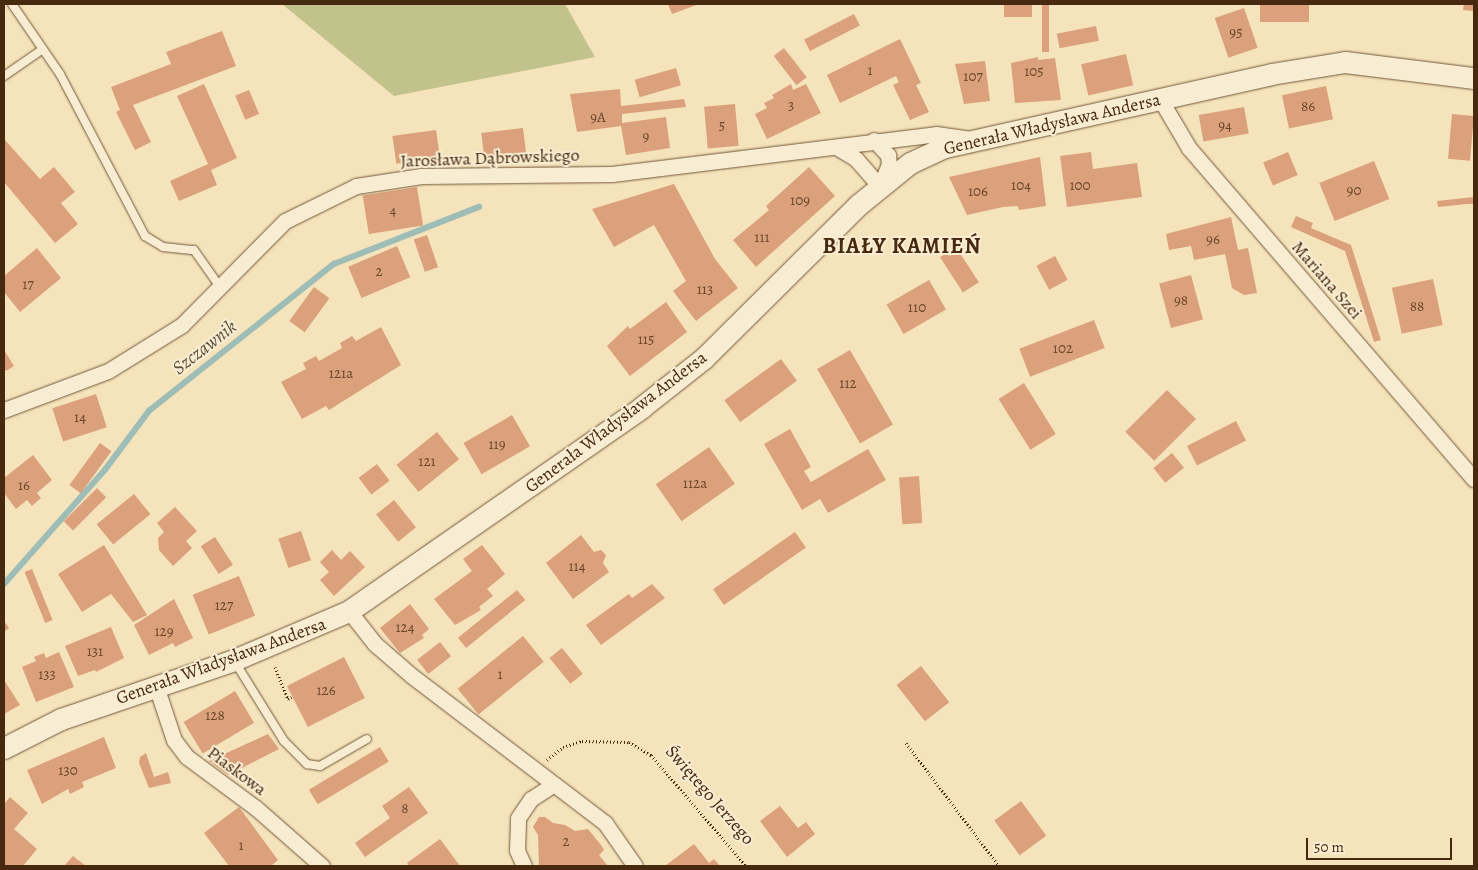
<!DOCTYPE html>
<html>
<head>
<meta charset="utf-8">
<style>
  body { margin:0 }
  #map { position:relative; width:1478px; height:870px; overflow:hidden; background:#f5e3bb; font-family:Alegreya,serif }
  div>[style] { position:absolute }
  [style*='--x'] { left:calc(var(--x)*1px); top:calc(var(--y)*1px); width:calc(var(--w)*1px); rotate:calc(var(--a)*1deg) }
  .green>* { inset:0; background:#c2c28c }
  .stream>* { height:5.5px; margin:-2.75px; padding:0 2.75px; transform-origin:2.75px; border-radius:2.75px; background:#9dbdb6 }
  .building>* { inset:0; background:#dba17c; transform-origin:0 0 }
  .path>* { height:3px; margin-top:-1.5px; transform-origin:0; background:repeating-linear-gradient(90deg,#47290f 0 1px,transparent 0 3.5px) }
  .roads { filter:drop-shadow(0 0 1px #72583a) drop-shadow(0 0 1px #72583a) }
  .lane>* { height:8px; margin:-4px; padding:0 4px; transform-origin:4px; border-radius:4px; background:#f8edd3 }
  .street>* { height:15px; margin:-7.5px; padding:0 7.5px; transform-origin:7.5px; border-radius:7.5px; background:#f8edd3 }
  .secondary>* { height:21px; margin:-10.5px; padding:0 10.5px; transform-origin:10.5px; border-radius:10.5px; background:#f8edd3 }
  span { translate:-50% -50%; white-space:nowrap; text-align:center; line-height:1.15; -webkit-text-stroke:4px #f8edd3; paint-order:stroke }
  .number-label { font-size:15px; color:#6c472a }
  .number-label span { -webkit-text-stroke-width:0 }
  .street-label { font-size:18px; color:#47290f }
  .water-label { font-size:19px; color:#5c4e39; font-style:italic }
  .district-label { font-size:22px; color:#47290f; font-weight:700; letter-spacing:1px }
  .frame { position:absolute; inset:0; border:5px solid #47290f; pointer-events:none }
  .scale { position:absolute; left:1306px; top:838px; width:146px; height:22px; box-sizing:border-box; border:2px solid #47290f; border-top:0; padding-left:6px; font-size:15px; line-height:18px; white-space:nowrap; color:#47290f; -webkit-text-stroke:4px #f8edd3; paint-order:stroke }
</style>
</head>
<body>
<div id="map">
  <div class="green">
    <div style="clip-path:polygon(282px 4px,565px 4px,595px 57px,394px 96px)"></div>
  </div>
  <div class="stream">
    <div style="--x:4;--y:584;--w:152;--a:-48.5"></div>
    <div style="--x:105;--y:470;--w:74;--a:-53.3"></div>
    <div style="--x:149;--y:411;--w:236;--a:-38.5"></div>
    <div style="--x:334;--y:264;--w:156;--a:-21.5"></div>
  </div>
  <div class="building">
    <div style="clip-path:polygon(668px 4px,699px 4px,672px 14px)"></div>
    <div style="left:1004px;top:4px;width:28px;height:13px"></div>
    <div style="left:1042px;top:4px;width:7px;height:48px"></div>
    <div style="left:1260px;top:4px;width:49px;height:18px"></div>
    <div style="clip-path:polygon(1464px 4px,1474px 4px,1474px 11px,1463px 10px)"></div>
    <div style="left:1244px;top:8px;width:42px;height:31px;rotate:71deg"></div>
    <div style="left:854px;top:14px;width:13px;height:56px;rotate:63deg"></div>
    <div style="left:1096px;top:26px;width:15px;height:40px;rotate:79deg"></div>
    <div style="clip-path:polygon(222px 31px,236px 66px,133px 105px,151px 142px,135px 150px,116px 112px,120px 110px,111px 87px,171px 64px,166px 52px)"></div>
    <div style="clip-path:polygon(900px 39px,921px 83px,916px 85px,929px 112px,910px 120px,893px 85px,899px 82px,896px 76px,840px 103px,827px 75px)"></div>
    <div style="left:784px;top:48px;width:37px;height:13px;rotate:52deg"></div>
    <div style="left:1126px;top:54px;width:32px;height:46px;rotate:77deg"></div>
    <div style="clip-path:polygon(1038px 57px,1038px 60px,1055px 58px,1061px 100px,1015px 103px,1011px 63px)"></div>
    <div style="clip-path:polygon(985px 61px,990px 101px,964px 104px,955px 64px)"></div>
    <div style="left:676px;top:68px;width:18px;height:43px;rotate:74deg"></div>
    <div style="clip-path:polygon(204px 84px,237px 158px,211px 170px,217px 185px,179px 201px,170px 181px,208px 164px,177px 96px)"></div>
    <div style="clip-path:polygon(791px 84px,793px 90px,806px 84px,821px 113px,767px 139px,755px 114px,767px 108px,764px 103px,774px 98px,772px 95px)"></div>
    <div style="left:1326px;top:86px;width:34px;height:45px;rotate:78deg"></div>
    <div style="clip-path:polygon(620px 89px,621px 106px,684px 99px,686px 107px,622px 114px,622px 123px,666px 117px,670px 148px,626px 155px,621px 126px,577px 132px,570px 94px)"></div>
    <div style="left:249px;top:90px;width:26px;height:15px;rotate:67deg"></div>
    <div style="left:735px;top:104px;width:42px;height:31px;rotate:85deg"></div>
    <div style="left:1244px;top:107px;width:27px;height:46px;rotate:80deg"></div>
    <div style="left:1452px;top:114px;width:22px;height:45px;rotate:5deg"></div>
    <div style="left:523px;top:128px;width:31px;height:42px;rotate:83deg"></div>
    <div style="left:436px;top:130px;width:28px;height:44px;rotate:82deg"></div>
    <div style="clip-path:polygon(4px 139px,40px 179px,54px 167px,75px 192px,61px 203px,78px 224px,55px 243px,4px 182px)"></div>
    <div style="clip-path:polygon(1091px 152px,1093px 169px,1137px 163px,1142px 197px,1067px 207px,1060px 156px)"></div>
    <div style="left:1288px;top:152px;width:25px;height:27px;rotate:67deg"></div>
    <div style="clip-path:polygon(1040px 157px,1046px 206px,1019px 210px,1018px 206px,1003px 207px,967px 215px,949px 177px)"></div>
    <div style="left:1374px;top:161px;width:41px;height:59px;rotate:68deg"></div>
    <div style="clip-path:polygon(809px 167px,835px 196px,756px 267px,733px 240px,769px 210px,766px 206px)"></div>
    <div style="clip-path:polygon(674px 184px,715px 259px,738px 288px,696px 321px,673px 291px,686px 281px,654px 225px,614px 247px,592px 209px)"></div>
    <div style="left:417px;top:187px;width:39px;height:55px;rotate:81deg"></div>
    <div style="clip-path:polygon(1474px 197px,1474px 204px,1467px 204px,1438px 207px,1437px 201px)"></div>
    <div style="clip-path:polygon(1296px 216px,1313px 223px,1311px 228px,1351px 245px,1381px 340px,1374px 342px,1345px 251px,1291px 227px)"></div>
    <div style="clip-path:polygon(1231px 217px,1238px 250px,1248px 248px,1257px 293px,1244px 295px,1232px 288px,1225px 254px,1194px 260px,1191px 246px,1169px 250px,1166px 234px)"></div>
    <div style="left:427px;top:235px;width:34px;height:14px;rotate:71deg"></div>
    <div style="left:397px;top:246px;width:34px;height:53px;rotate:67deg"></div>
    <div style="left:956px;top:247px;width:42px;height:19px;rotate:57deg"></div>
    <div style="clip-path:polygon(37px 248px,61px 278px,20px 312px,4px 292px,4px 276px)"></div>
    <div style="left:1055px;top:256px;width:27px;height:21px;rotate:62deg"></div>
    <div style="left:1191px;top:275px;width:46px;height:33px;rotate:75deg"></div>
    <div style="left:1433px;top:279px;width:47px;height:42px;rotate:78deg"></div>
    <div style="left:929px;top:280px;width:34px;height:49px;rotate:60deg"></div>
    <div style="left:314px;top:287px;width:19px;height:42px;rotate:36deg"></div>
    <div style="clip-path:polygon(666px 302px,687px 332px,630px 376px,607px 346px,628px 326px,630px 329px)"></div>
    <div style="left:1094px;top:320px;width:30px;height:80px;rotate:69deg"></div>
    <div style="clip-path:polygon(381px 327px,401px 365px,329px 410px,326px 406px,302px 419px,281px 382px,306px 369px,303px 363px,316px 356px,319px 361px,342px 348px,340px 343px,352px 336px,356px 341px)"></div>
    <div style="clip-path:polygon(4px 350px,14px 366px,6px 371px,4px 368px)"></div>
    <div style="left:850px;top:350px;width:86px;height:38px;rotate:60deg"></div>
    <div style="left:781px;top:359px;width:27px;height:70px;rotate:54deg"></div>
    <div style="left:1024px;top:383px;width:60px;height:30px;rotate:58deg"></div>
    <div style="left:1167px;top:390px;width:41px;height:59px;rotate:45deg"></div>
    <div style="left:96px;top:394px;width:35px;height:46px;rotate:72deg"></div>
    <div style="left:512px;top:415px;width:36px;height:56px;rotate:60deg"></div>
    <div style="left:1236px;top:421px;width:22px;height:55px;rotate:63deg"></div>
    <div style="clip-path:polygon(790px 429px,811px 467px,804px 471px,811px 482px,868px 449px,886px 480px,828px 513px,820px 499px,802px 510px,764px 444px)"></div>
    <div style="left:437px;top:432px;width:35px;height:52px;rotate:51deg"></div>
    <div style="left:100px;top:443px;width:14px;height:52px;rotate:36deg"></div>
    <div style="left:709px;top:447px;width:45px;height:65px;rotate:55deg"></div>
    <div style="left:1172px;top:453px;width:19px;height:24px;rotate:51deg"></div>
    <div style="clip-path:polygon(33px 455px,52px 480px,37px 493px,41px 498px,32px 506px,27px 500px,16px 509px,4px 493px,4px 478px)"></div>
    <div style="left:377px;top:464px;width:21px;height:23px;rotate:53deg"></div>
    <div style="left:919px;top:476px;width:47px;height:20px;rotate:86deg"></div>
    <div style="left:97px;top:488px;width:13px;height:47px;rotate:45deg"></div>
    <div style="left:134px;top:494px;width:26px;height:48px;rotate:51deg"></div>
    <div style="left:394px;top:500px;width:35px;height:23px;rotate:51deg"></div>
    <div style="clip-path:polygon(175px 507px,197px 531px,186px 541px,192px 548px,173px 566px,159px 550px,158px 538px,164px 532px,157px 523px)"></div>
    <div style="left:301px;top:531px;width:31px;height:24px;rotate:71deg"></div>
    <div style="left:795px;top:532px;width:19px;height:100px;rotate:55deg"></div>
    <div style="clip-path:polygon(581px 535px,594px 552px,601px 550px,606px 555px,603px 563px,609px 572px,573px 599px,546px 563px)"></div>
    <div style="left:215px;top:537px;width:33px;height:17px;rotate:57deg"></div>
    <div style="clip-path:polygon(104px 545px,128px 584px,147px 615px,133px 622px,111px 594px,82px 612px,58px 574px)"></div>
    <div style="clip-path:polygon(482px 545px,505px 574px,487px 589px,493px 596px,479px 607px,481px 610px,455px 625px,434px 599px,472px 571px,463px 559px)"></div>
    <div style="clip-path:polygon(332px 550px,341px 560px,350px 551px,365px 567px,334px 596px,320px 580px,329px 572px,320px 562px)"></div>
    <div style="left:32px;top:569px;width:55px;height:8px;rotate:68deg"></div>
    <div style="left:239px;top:576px;width:43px;height:50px;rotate:68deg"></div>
    <div style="clip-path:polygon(652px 584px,665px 598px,601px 645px,586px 625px,629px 594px,632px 598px)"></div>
    <div style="left:517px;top:590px;width:13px;height:76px;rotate:51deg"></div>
    <div style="clip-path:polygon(174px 599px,193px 638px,175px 647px,173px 643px,149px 655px,134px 625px)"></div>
    <div style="clip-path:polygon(410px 604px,429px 629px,422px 635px,424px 638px,400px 653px,380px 628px)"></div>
    <div style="clip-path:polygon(4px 621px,9px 628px,4px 632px)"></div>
    <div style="clip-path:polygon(111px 627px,124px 658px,96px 672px,95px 670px,78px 676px,65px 646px)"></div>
    <div style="left:523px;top:636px;width:33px;height:84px;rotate:51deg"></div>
    <div style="left:440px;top:642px;width:18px;height:29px;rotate:52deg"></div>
    <div style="left:562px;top:648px;width:33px;height:16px;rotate:51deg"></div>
    <div style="clip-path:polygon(59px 652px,74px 687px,36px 702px,22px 667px,36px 661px,34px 657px,44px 653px,46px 658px)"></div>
    <div style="left:344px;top:657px;width:46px;height:64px;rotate:63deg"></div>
    <div style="left:921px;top:666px;width:46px;height:31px;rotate:52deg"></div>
    <div style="clip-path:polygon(4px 680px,20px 705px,4px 714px)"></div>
    <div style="left:235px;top:691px;width:37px;height:60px;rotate:59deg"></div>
    <div style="clip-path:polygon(268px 734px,279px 749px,228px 775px,209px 761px)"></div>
    <div style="clip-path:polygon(104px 737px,116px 768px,82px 782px,84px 787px,70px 794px,68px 789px,42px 804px,27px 770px)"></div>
    <div style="left:380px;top:747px;width:17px;height:83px;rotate:59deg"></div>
    <div style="clip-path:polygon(146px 753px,154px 777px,168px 772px,171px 783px,149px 788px,139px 763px,140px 757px)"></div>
    <div style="clip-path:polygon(409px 787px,428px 813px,365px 857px,355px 843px,390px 818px,382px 806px)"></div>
    <div style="clip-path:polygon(10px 797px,28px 813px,14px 829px,37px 849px,23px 866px,4px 866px,4px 804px)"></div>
    <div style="left:1021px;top:801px;width:43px;height:33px;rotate:54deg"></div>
    <div style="clip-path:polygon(780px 806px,798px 828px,806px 822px,815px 834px,787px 857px,760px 821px)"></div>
    <div style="clip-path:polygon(239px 807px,278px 860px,271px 866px,229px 866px,204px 833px)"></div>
    <div style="clip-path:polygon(539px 817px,545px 817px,553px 823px,565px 825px,575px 831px,588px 829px,601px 845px,604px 850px,599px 855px,608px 866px,539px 866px,538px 835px,533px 827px)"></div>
    <div style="clip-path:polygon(440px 839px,460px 866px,409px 866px,407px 863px)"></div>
    <div style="clip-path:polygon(694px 844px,709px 863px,714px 859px,720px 866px,665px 866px)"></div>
    <div style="clip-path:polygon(73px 856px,86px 866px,64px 866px)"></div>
  </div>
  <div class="path">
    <div style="--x:275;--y:667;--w:35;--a:68"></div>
    <div style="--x:288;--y:699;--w:4;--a:-27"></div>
    <div style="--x:906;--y:743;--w:154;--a:52.9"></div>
    <div style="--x:547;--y:760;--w:21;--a:-39"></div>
    <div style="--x:563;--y:747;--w:20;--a:-18"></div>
    <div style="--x:582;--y:741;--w:47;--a:1.2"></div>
    <div style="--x:629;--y:742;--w:26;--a:31"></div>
    <div style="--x:651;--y:755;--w:146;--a:49.4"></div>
  </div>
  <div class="roads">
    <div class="lane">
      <div style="--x:12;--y:4;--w:85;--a:55.6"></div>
      <div style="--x:60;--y:74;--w:183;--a:62.3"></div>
      <div style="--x:145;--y:236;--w:21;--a:31"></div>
      <div style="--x:163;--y:247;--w:31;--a:6"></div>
      <div style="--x:194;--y:250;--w:45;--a:54.9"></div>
      <div style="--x:4;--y:76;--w:47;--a:-34.7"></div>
      <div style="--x:235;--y:662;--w:93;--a:58.2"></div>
      <div style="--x:284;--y:741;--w:33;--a:45"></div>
      <div style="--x:307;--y:764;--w:13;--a:9"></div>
      <div style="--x:320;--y:766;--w:54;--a:-29.9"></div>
    </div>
    <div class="street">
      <div style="--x:1160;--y:99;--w:57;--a:59.4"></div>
      <div style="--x:1189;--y:148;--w:437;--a:49.3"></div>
      <div style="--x:874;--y:140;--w:21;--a:47"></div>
      <div style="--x:888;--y:155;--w:9;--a:84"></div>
      <div style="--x:889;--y:164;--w:24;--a:112"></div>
      <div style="--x:838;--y:148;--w:21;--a:31"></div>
      <div style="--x:856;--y:159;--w:37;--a:49"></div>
      <div style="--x:4;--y:410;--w:111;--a:-20.6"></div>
      <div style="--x:108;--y:371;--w:87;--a:-31.9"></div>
      <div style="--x:182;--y:325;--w:146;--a:-45.3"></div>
      <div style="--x:285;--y:221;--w:79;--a:-26.2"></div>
      <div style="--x:356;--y:186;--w:66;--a:-8.7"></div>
      <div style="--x:421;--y:176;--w:191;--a:-0.6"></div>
      <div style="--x:612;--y:174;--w:326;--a:-7"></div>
      <div style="--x:936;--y:134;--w:30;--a:8"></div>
      <div style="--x:349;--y:611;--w:42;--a:51.8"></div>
      <div style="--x:375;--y:644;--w:49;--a:40.9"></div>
      <div style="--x:412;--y:676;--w:243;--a:37.3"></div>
      <div style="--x:605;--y:823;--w:52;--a:55.1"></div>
      <div style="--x:156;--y:686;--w:57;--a:71.6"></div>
      <div style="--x:174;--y:740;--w:21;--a:53"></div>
      <div style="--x:187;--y:757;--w:86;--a:36.5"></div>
      <div style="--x:256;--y:808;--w:88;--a:41.3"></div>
      <div style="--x:524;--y:866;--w:17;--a:-114"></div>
      <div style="--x:517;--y:850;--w:32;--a:-88"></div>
      <div style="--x:518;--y:818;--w:23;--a:-56"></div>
      <div style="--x:531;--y:799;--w:27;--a:-33"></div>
    </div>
    <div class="secondary">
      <div style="--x:4;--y:748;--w:64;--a:-27"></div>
      <div style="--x:61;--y:719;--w:183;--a:-18.8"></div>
      <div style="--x:234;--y:660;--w:125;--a:-23.1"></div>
      <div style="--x:349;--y:611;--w:357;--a:-34.8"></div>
      <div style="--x:642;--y:407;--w:79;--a:-38.3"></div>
      <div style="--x:704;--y:358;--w:217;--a:-44.8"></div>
      <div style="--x:858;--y:205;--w:67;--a:-38.9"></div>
      <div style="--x:910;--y:163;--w:38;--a:-25"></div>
      <div style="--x:945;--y:147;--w:334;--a:-12.6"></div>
      <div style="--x:1271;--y:74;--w:75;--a:-9.2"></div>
      <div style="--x:1345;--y:62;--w:130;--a:7.1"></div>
    </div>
  </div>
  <div class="number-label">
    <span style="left:1236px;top:33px">95</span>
    <span style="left:870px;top:71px">1</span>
    <span style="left:1034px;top:72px">105</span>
    <span style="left:973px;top:77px">107</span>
    <span style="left:791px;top:106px">3</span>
    <span style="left:1308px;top:107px">86</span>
    <span style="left:598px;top:118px">9A</span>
    <span style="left:722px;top:126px">5</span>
    <span style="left:1225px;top:126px">94</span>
    <span style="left:646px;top:137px">9</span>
    <span style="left:1021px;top:186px">104</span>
    <span style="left:1080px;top:186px">100</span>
    <span style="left:1354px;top:191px">90</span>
    <span style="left:978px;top:192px">106</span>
    <span style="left:800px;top:201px">109</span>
    <span style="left:393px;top:211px">4</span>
    <span style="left:762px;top:238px">111</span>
    <span style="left:1213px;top:240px">96</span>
    <span style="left:379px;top:272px">2</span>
    <span style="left:28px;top:285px">17</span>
    <span style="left:705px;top:290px">113</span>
    <span style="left:1181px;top:301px">98</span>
    <span style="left:1417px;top:307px">88</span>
    <span style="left:917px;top:308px">110</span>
    <span style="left:646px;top:340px">115</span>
    <span style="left:1063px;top:349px">102</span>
    <span style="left:341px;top:374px">121a</span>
    <span style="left:848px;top:384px">112</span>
    <span style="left:80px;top:418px">14</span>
    <span style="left:497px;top:445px">119</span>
    <span style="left:427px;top:462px">121</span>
    <span style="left:695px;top:484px">112a</span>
    <span style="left:24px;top:486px">16</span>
    <span style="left:577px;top:567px">114</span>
    <span style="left:224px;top:606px">127</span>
    <span style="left:405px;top:628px">124</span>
    <span style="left:164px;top:632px">129</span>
    <span style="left:95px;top:652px">131</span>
    <span style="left:47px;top:675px">133</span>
    <span style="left:500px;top:675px">1</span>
    <span style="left:326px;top:691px">126</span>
    <span style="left:215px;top:716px">128</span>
    <span style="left:68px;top:771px">130</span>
    <span style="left:405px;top:809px">8</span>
    <span style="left:566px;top:842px">2</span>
    <span style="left:241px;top:846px">1</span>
  </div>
  <div class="street-label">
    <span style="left:1052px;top:124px;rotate:-13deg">Generała Władysława Andersa</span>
    <span style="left:490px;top:158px;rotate:-2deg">Jarosława Dąbrowskiego</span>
    <span style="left:1327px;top:280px;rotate:49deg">Mariana Szei</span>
    <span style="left:616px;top:422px;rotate:-37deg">Generała Władysława Andersa</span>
    <span style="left:221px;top:661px;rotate:-20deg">Generała Władysława Andersa</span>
    <span style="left:237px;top:771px;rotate:37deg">Piaskowa</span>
    <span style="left:710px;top:795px;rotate:49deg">Świętego Jerzego</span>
  </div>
  <div class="water-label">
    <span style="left:205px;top:348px;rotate:-38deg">Szczawnik</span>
  </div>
  <div class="district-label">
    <span style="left:902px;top:247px">BIAŁY KAMIEŃ</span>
  </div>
  <div class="frame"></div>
  <div class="scale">50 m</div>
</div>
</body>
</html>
